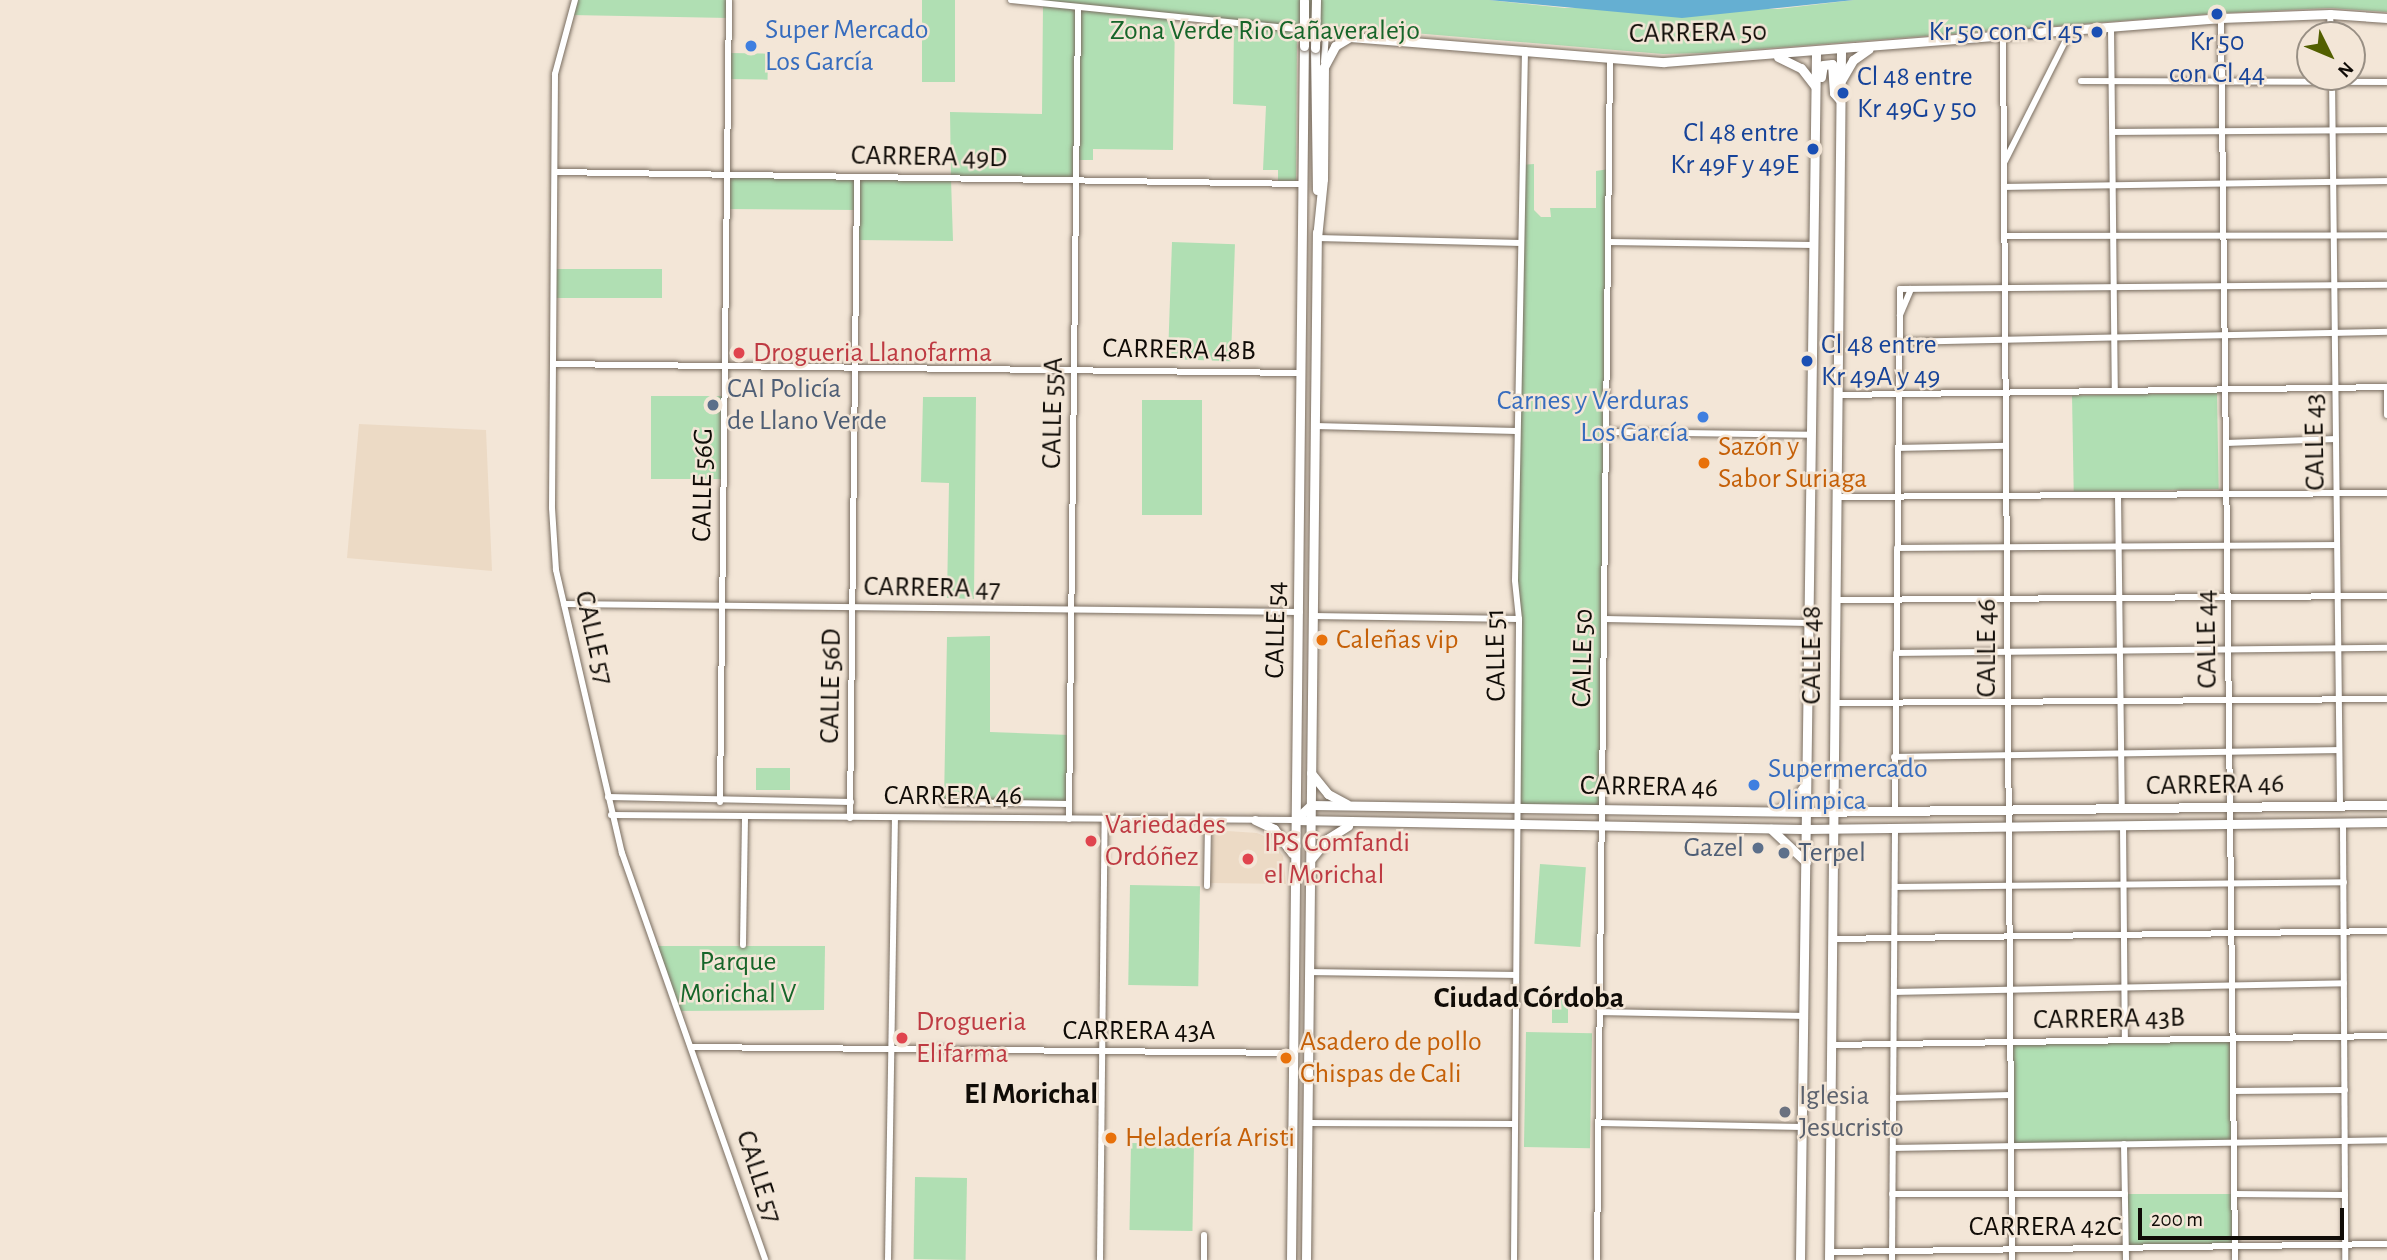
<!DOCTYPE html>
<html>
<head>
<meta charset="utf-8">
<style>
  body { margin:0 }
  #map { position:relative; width:2387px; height:1260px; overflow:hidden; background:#f3e6d7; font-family:"Alegreya Sans",sans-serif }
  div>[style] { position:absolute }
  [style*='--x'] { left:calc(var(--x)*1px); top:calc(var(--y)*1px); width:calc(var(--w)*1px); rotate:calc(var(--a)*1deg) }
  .built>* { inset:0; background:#ecdac5 }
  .green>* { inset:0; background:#b0dfb3; transform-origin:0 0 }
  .water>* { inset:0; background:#65afd2 }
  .roads { filter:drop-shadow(0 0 2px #796d60) drop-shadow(0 0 2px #796d60) }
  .street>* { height:6px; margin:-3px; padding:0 3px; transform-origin:3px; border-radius:3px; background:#fff }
  .secondary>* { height:9px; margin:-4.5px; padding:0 4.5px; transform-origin:4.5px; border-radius:4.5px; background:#fff }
  .bridges { filter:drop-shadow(0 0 2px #796d60) drop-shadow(0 0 2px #796d60) }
  .secondary-bridge>* { height:9px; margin:-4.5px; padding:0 4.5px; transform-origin:4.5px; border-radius:4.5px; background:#fff }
  .dots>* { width:19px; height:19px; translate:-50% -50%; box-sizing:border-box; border:4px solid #f3e6d7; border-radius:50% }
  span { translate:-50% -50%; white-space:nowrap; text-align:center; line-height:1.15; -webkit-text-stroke:5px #f3e6d7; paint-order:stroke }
  .shop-label { font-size:28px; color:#366cbe }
  .left { translate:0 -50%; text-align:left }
  .right { translate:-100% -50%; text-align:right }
  .park-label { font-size:28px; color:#166529 }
  .transit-label { font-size:28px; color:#164399 }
  .street-label { font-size:28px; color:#100c07 }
  .health-label { font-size:28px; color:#be3a42 }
  .service-label { font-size:28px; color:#4e5e75 }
  .food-label { font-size:28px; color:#c56008 }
  .worship-label { font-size:28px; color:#5b616d }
  .neighbourhood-label { font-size:30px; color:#100c07; font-weight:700 }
  .north { position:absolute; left:2296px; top:21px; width:70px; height:70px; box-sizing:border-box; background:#f3e6d7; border:2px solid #988f84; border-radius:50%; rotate:133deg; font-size:19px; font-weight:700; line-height:28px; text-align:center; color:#100c07 }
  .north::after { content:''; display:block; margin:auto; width:24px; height:32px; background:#525f00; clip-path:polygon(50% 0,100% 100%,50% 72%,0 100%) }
  .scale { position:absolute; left:2138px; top:1208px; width:206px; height:32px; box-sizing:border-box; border:4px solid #100c07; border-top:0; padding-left:9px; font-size:21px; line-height:24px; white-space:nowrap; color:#100c07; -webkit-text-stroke:5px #f3e6d7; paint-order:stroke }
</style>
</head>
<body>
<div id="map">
  <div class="built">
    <div style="clip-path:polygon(359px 424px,486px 430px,492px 571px,347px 558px)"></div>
    <div style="clip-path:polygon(1213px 830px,1257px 833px,1269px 838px,1283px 856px,1286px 884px,1210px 883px)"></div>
  </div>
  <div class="green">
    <div style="clip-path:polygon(575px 0,729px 0,729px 18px,570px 15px)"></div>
    <div style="left:922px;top:0;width:33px;height:82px"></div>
    <div style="clip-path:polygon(1011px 0,1489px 0,1565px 8px,1777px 9px,1854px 0,2387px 0,2387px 12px,2330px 8px,2221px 13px,1706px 53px,1663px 54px,1331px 26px,1297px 29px,1296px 183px,1278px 183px,1278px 170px,1263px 170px,1266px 106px,1233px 104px,1234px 24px,1175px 17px,1173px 150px,1093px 149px,1093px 160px,1078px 160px,1077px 180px,951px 179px,953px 241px,856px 240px,856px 210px,726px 209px,726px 175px,951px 178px,950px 112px,1042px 114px,1043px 3px)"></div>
    <div style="left:729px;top:53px;width:39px;height:26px;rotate:1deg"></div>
    <div style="clip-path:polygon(1534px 164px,1534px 210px,1541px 217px,1551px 217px,1550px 208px,1596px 208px,1596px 171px,1609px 169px,1603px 805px,1518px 804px,1519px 619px,1515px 580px,1522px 165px)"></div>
    <div style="left:1172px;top:242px;width:63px;height:117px;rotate:2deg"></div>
    <div style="left:555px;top:269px;width:107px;height:29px"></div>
    <div style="left:2217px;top:393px;width:96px;height:145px;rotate:89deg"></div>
    <div style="left:651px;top:396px;width:74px;height:83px"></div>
    <div style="clip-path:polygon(923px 397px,976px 397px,974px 599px,947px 598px,949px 483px,921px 482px)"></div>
    <div style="left:1142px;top:400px;width:60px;height:115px"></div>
    <div style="clip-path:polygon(990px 636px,990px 732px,1070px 735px,1069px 804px,944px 802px,947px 637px)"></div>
    <div style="left:756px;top:768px;width:34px;height:22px"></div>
    <div style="left:1540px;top:864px;width:46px;height:80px;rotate:4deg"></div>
    <div style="left:1130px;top:885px;width:70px;height:100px;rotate:1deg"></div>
    <div style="clip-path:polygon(651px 946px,825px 946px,824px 1010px,677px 1011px)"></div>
    <div style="left:1568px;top:991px;width:32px;height:16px;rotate:90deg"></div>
    <div style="left:1526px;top:1032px;width:66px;height:115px;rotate:1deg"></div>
    <div style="left:2232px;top:1037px;width:105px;height:221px;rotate:89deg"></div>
    <div style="left:1131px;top:1143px;width:63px;height:87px;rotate:1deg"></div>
    <div style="left:967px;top:1178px;width:82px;height:52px;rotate:91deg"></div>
    <div style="left:2125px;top:1194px;width:109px;height:54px"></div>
  </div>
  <div class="water">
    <div style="clip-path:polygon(1489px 0,1854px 0,1682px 18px)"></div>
  </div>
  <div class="roads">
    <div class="street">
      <div style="--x:575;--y:0;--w:77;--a:105.1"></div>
      <div style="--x:555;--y:74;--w:434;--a:90.4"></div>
      <div style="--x:552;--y:508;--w:62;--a:86.3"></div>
      <div style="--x:556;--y:570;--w:291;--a:76.9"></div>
      <div style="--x:622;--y:853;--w:431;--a:70.6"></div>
      <div style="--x:1011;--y:0;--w:344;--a:5.8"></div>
      <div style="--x:2330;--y:14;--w:21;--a:87"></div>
      <div style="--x:2221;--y:18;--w:1242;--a:89.35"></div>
      <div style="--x:2111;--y:27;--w:364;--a:89.4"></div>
      <div style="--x:2003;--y:36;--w:1224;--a:89.58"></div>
      <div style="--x:1324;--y:62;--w:30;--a:-86"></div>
      <div style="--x:2332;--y:77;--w:729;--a:89.37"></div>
      <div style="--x:2081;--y:81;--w:306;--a:0.2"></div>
      <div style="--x:2113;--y:132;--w:274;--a:-0.4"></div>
      <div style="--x:2005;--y:161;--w:147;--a:-63.3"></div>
      <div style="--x:555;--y:172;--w:747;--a:0.92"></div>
      <div style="--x:2004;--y:187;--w:383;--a:-0.9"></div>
      <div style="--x:2005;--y:236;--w:382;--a:-0.1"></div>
      <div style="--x:1317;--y:238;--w:204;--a:1.4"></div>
      <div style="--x:1608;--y:242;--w:206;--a:0.8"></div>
      <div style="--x:1900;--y:315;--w:28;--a:-67"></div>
      <div style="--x:1900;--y:342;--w:487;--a:-1.2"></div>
      <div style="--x:553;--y:364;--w:748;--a:0.69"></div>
      <div style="--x:2387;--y:387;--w:28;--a:90"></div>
      <div style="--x:1838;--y:395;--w:549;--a:-0.83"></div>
      <div style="--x:1315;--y:426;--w:201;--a:1.4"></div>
      <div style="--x:1607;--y:432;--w:204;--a:0.8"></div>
      <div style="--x:2226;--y:443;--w:110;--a:-2.1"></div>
      <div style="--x:1898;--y:448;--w:108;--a:-1.1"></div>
      <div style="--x:2118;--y:495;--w:314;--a:89.3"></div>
      <div style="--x:1837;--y:497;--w:550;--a:-0.42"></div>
      <div style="--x:1897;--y:548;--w:440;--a:-0.4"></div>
      <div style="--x:1835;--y:600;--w:552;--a:-0.42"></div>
      <div style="--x:564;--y:604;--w:736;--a:0.62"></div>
      <div style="--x:1312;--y:616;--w:207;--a:0.8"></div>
      <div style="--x:1605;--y:619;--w:204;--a:1.1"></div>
      <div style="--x:1896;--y:653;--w:491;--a:-0.6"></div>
      <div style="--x:1834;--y:703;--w:553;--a:-0.41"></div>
      <div style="--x:1894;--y:757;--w:445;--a:-0.9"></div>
      <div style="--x:608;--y:797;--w:243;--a:1.2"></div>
      <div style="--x:720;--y:802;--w:802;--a:-89.36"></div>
      <div style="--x:944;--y:802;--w:125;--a:0.9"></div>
      <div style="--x:1895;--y:811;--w:522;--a:-89.45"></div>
      <div style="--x:1900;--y:289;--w:487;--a:-0.5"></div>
      <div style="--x:611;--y:815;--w:684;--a:0.42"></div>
      <div style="--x:850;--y:818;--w:641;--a:-89.37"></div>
      <div style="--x:1069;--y:819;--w:812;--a:-89.36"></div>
      <div style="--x:2343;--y:823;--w:437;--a:89.7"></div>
      <div style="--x:2123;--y:825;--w:213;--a:89.5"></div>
      <div style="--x:1207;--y:886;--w:66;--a:-89.1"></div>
      <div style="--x:1895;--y:887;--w:449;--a:-0.6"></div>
      <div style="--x:1832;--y:939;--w:555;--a:-0.83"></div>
      <div style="--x:743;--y:945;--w:128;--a:-89.1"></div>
      <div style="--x:1309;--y:972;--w:207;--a:0.8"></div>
      <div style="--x:1895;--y:992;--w:449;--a:-1.1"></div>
      <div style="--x:1600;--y:1012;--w:204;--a:1.1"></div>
      <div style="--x:1831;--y:1045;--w:556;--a:-0.93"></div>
      <div style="--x:692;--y:1047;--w:600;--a:0.57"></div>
      <div style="--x:2233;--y:1091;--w:112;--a:-0.5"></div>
      <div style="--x:1893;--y:1098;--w:117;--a:-1.5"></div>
      <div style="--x:1308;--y:1123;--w:207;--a:0.3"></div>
      <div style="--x:1599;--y:1123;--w:203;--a:1.1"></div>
      <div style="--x:2124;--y:1144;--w:116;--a:89"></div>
      <div style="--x:1893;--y:1148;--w:494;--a:-0.9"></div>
      <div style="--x:1892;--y:1194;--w:233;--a:0"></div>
      <div style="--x:2234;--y:1194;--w:111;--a:0.5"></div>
      <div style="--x:1204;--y:1235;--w:25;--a:90"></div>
      <div style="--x:1829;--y:1252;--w:558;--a:-0.82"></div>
      <div style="--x:888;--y:1260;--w:442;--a:-89.1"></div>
      <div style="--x:1100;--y:1260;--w:441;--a:-89.4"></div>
      <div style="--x:1514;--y:1260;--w:641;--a:-89.55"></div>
      <div style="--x:1519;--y:619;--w:39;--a:-96"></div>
      <div style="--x:1515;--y:580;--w:530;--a:-88.92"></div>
      <div style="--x:1597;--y:1260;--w:1203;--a:-89.38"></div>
      <div style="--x:1892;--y:1260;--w:433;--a:-89.6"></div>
    </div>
    <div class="secondary">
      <div style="--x:1315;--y:48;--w:142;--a:89.2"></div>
      <div style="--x:1778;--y:57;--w:25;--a:26"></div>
      <div style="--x:1801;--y:68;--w:23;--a:52"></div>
      <div style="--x:1821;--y:77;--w:12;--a:-81"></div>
      <div style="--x:1823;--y:65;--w:9;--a:-6"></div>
      <div style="--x:1832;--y:64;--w:29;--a:86"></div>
      <div style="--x:1834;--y:93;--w:9;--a:49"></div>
      <div style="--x:1842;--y:79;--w:22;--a:-60"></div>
      <div style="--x:1853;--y:60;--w:19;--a:-35"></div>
      <div style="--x:1317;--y:238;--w:59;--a:-84.2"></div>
      <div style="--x:1323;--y:179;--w:112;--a:-89.5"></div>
      <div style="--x:1324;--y:67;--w:24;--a:-62"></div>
      <div style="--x:1335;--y:46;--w:17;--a:-31"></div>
      <div style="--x:1350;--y:37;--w:315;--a:4.6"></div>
      <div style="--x:1664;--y:62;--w:559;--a:-4.52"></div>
      <div style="--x:2221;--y:18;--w:109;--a:-2.1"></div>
      <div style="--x:2330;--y:14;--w:57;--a:4"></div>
      <div style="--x:1311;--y:773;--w:27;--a:51"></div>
      <div style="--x:1328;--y:794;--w:21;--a:28"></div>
      <div style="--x:1778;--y:810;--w:17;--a:-28"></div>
      <div style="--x:1793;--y:802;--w:21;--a:-55"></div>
      <div style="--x:1255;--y:820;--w:21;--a:25"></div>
      <div style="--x:1274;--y:829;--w:30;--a:53"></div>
      <div style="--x:1295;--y:820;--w:22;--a:-43"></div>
      <div style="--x:1311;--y:805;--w:495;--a:0.8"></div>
      <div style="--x:1806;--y:812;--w:581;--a:-0.69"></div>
      <div style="--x:1295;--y:820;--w:511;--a:1.01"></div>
      <div style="--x:1806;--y:829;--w:581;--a:-0.69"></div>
      <div style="--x:1771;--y:829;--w:48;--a:43.3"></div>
      <div style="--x:1311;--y:859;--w:26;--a:-51"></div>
      <div style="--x:1327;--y:839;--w:25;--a:-32"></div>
      <div style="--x:1291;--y:1260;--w:1214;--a:-89.39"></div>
      <div style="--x:1306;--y:1260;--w:1028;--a:-89.39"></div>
      <div style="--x:1800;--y:1260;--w:1209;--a:-89.24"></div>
      <div style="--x:1829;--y:1260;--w:1210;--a:-89.43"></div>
    </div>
  </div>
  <div class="bridges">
    <div class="secondary-bridge">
      <div style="--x:1304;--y:46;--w:46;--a:-90"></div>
      <div style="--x:1315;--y:48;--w:48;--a:-88.8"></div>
    </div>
  </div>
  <div class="dots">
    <div style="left:2217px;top:14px;background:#1a4fb4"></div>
    <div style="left:2097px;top:32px;background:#1a4fb4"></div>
    <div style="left:751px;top:46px;background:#3f7fe0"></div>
    <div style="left:1843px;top:93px;background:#1a4fb4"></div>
    <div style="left:1813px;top:149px;background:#1a4fb4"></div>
    <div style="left:739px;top:353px;background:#e0444e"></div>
    <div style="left:1807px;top:361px;background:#1a4fb4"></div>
    <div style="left:713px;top:405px;background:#5c6f8a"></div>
    <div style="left:1703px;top:417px;background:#3f7fe0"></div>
    <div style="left:1704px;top:463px;background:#e8710a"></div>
    <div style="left:1322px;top:640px;background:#e8710a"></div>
    <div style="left:1754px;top:785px;background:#3f7fe0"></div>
    <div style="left:1091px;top:841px;background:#e0444e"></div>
    <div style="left:1758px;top:848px;background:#5c6f8a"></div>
    <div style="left:1784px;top:853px;background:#5c6f8a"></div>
    <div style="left:1248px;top:859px;background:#e0444e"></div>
    <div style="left:902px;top:1038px;background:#e0444e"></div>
    <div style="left:1286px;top:1058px;background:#e8710a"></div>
    <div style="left:1785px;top:1112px;background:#6b7280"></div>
    <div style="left:1111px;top:1138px;background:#e8710a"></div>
  </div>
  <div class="shop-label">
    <span class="left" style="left:765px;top:46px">Super Mercado<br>Los García</span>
    <span class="right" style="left:1689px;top:417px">Carnes y Verduras<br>Los García</span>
    <span class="left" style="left:1768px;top:785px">Supermercado<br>Olimpica</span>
  </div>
  <div class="park-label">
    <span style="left:1265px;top:31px">Zona Verde Rio Cañaveralejo</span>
    <span style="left:738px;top:978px">Parque<br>Morichal V</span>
  </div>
  <div class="transit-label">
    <span class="right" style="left:2083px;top:32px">Kr 50 con Cl 45</span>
    <span style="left:2217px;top:58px">Kr 50<br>con Cl 44</span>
    <span class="left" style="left:1857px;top:93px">Cl 48 entre<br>Kr 49G y 50</span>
    <span class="right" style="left:1799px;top:149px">Cl 48 entre<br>Kr 49F y 49E</span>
    <span class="left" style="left:1821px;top:361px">Cl 48 entre<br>Kr 49A y 49</span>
  </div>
  <div class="street-label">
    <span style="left:1698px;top:33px;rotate:-1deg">CARRERA 50</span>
    <span style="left:929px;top:157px;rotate:1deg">CARRERA 49D</span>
    <span style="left:1179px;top:350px;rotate:1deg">CARRERA 48B</span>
    <span style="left:1053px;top:413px;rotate:-89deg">CALLE 55A</span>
    <span style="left:2315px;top:442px;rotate:-91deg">CALLE 43</span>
    <span style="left:703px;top:485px;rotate:-89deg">CALLE 56G</span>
    <span style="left:932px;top:588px;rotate:1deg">CARRERA 47</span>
    <span style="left:1276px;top:630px;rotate:-89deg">CALLE 54</span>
    <span style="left:594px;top:638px;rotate:77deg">CALLE 57</span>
    <span style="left:2207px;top:639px;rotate:-91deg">CALLE 44</span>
    <span style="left:1987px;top:648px;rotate:-90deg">CALLE 46</span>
    <span style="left:1496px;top:655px;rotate:-91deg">CALLE 51</span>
    <span style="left:1812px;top:655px;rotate:-90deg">CALLE 48</span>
    <span style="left:1583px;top:658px;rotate:-89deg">CALLE 50</span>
    <span style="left:831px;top:686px;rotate:-89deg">CALLE 56D</span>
    <span style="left:2215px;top:785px;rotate:-1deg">CARRERA 46</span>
    <span style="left:1649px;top:787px;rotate:1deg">CARRERA 46</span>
    <span style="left:953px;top:796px">CARRERA 46</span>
    <span style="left:2109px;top:1019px;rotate:-1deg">CARRERA 43B</span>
    <span style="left:1139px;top:1031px">CARRERA 43A</span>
    <span style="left:759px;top:1177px;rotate:72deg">CALLE 57</span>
    <span style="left:2045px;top:1227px">CARRERA 42C</span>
  </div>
  <div class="health-label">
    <span class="left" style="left:753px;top:353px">Drogueria Llanofarma</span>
    <span class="left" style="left:1105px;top:841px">Variedades<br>Ordóñez</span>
    <span class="left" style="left:1264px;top:859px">IPS Comfandi<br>el Morichal</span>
    <span class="left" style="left:916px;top:1038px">Drogueria<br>Elifarma</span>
  </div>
  <div class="service-label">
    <span class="left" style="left:727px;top:405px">CAI Policía<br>de Llano Verde</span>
    <span class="right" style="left:1744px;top:848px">Gazel</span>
    <span class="left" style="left:1798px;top:853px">Terpel</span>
  </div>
  <div class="food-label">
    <span class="left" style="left:1718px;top:463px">Sazón y<br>Sabor Suriaga</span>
    <span class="left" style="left:1336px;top:640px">Caleñas vip</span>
    <span class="left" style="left:1300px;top:1058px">Asadero de pollo<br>Chispas de Cali</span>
    <span class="left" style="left:1125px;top:1138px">Heladería Aristi</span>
  </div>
  <div class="worship-label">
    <span class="left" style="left:1799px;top:1112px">Iglesia<br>Jesucristo</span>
  </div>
  <div class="neighbourhood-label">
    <span style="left:1529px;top:998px">Ciudad Córdoba</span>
    <span style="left:1031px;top:1094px">El Morichal</span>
  </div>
  <div class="north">N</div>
  <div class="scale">200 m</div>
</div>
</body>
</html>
